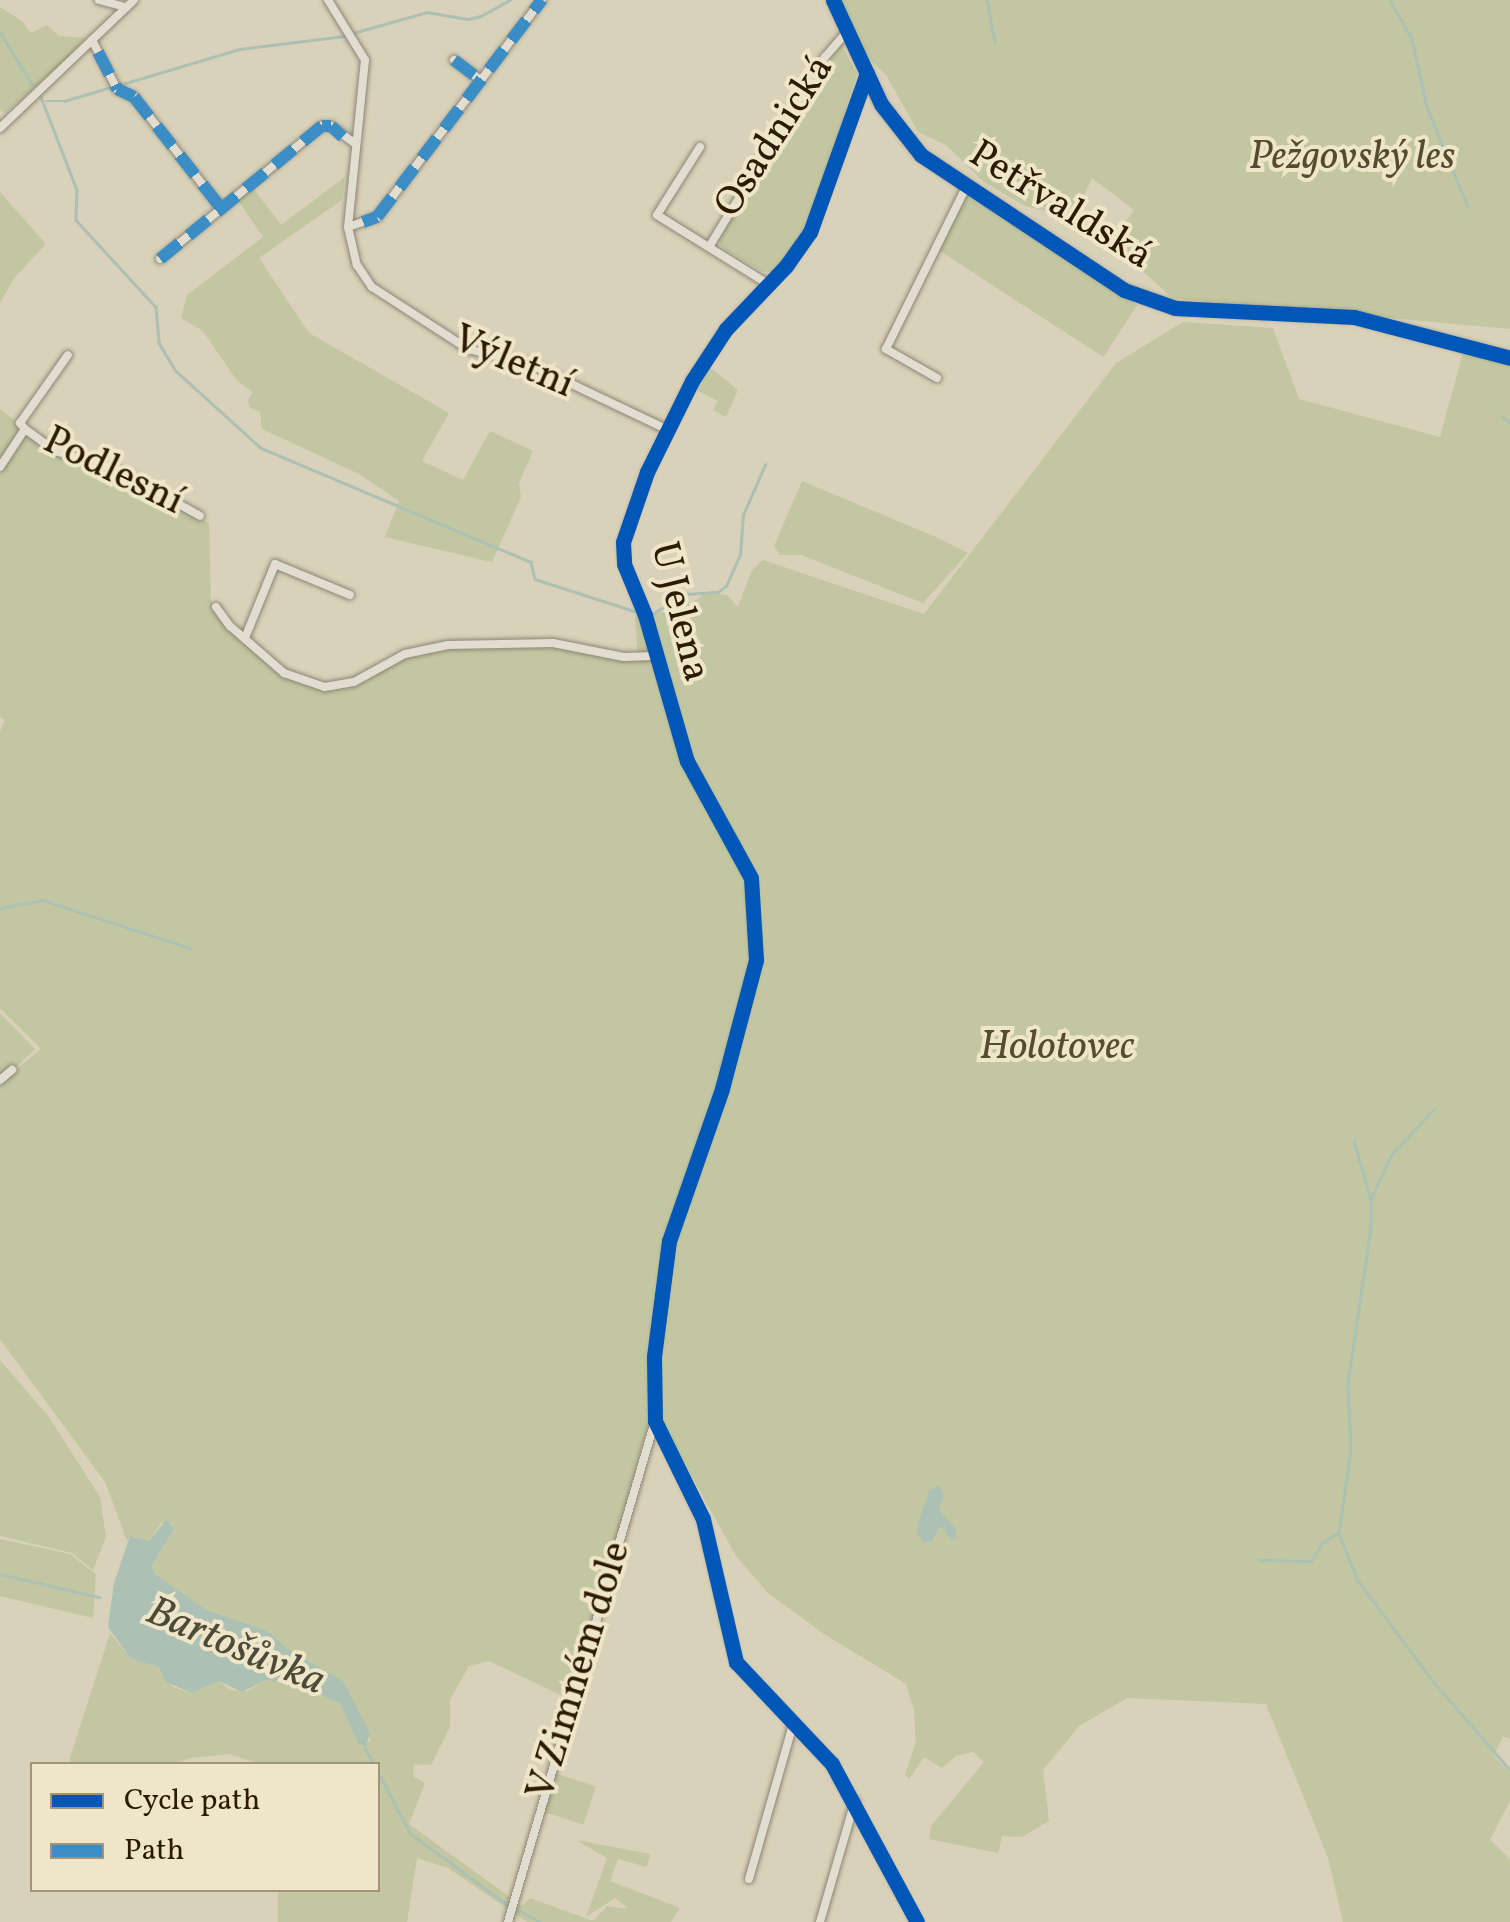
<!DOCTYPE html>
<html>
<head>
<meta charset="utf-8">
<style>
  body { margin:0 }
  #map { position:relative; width:1510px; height:1922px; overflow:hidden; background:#d9d1b9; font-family:Vollkorn,serif }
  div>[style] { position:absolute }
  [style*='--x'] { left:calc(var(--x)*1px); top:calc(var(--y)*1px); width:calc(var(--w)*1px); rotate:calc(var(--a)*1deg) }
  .green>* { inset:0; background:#c2c7a1; transform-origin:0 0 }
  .water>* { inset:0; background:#acc0b3 }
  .stream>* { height:2.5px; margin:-1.25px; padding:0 1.25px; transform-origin:1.25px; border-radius:1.25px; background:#acc0b3 }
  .roads { filter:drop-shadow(0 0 2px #8b8574) drop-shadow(0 0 2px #8b8574) }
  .street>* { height:8px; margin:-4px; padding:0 4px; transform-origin:4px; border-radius:4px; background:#e2ddd1 }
  .secondary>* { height:10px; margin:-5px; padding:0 5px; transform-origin:5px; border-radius:5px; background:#e2ddd1 }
  .quiet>* { height:12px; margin-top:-6px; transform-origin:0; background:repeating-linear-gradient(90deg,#3b8dc5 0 25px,transparent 0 37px) }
  .cycleway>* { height:15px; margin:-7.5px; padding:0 7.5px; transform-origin:7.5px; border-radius:7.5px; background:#0057b8 }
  span { translate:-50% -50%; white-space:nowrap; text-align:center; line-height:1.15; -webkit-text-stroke:8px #efe5c9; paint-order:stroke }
  .street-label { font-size:40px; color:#2c1b04 }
  .park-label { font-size:40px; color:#544c2d; font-style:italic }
  .water-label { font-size:42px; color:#4c4a38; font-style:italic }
  .legend { position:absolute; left:30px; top:1762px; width:350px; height:130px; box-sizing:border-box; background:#efe5c9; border:2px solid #a1947a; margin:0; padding:12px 18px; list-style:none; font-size:30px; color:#2c1b04 }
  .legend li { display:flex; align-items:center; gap:20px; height:50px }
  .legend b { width:50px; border:2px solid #a1947a }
</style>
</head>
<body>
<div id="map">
  <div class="green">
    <div style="clip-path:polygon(841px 0,1510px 0,1510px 329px,1172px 298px,1111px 242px,1134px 210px,1092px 178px,1074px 218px,1025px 206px,984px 182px,946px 145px,918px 132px,887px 76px,869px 59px)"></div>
    <div style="clip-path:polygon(0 7px,22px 21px,31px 33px,47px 25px,59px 36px,85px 38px,70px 58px,5px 113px,0 110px)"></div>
    <div style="clip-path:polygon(841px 44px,857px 74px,811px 217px,782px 264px,771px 272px,763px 272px,723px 248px,717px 239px)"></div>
    <div style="clip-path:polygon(345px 177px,342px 200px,259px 258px,309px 333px,449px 413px,422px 461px,463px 480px,490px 431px,533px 451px,519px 483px,521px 497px,492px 562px,385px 537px,399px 501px,359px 474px,262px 429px,260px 412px,250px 408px,248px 400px,253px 392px,237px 381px,203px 331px,181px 318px,187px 295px,263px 237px,238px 200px,253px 188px,281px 225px)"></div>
    <div style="clip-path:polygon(0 192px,46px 244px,15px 277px,0 303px)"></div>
    <div style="left:966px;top:194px;width:204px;height:62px;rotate:33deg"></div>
    <div style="clip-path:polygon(1183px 322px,1273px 328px,1299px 399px,1440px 437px,1464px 349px,1510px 364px,1510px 1739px,1503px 1736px,1494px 1756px,1510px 1773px,1510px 1801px,1490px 1840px,1510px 1859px,1510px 1922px,1343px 1922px,1328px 1858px,1266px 1704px,1127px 1698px,1079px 1726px,1043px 1770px,1049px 1821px,1022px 1837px,1002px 1836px,998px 1853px,929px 1839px,931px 1826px,984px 1762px,973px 1752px,956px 1756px,942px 1768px,924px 1757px,909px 1779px,905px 1775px,916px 1742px,914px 1710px,906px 1684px,824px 1634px,768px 1593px,736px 1556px,653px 1406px,571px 1700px,489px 1661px,469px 1666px,450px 1700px,450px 1727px,431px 1765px,414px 1764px,413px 1776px,425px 1783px,409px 1824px,522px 1906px,530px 1898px,593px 1921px,607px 1906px,629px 1909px,615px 1898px,586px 1917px,607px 1858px,576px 1840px,650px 1854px,647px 1867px,618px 1859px,610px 1881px,680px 1908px,671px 1922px,527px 1922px,448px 1868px,417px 1858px,407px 1922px,278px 1922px,278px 1890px,378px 1890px,378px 1764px,260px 1764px,229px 1754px,191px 1758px,173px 1764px,68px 1764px,110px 1633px,131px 1659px,159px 1667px,173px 1687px,192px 1693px,219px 1681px,230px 1690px,248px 1691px,266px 1680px,305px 1687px,340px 1704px,362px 1747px,371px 1740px,343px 1681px,285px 1648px,270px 1632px,207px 1610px,155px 1574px,151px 1566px,175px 1530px,172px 1523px,161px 1523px,149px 1541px,130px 1536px,127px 1541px,105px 1482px,0 1339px,0 1013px,35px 1049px,4px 1079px,41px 1049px,0 1008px,0 731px,5px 720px,0 717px,0 409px,64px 459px,114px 472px,209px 523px,211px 601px,227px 627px,280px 673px,297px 683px,328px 689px,407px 656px,458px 646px,552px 645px,638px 661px,635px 615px,665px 612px,676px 601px,693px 602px,706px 593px,727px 595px,738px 607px,752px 570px,763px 560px,924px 614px,1116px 363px)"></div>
    <div style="clip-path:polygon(708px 366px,738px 390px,726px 417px,713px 410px,718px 401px,693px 388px)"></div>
    <div style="clip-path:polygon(802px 481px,936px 537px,968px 553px,923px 603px,801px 555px,780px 555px,774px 546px)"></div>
    <div style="clip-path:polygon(0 1360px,49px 1417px,100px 1497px,106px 1537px,93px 1570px,72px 1553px,0 1536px)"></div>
    <div style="clip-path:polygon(0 1539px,70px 1554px,96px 1574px,93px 1618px,0 1596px)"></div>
    <div style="left:554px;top:1773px;width:44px;height:40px;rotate:18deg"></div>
  </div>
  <div class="water">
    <div style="clip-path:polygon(939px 1485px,944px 1496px,939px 1510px,955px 1528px,957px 1538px,952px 1540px,941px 1526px,931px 1542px,924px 1542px,917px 1533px,918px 1523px,929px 1491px)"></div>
    <div style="clip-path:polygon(167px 1519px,175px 1529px,151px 1566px,155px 1574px,207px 1610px,270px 1632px,286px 1648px,343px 1681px,370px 1733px,366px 1747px,359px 1744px,340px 1704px,305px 1687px,266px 1680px,242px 1692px,219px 1681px,192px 1693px,166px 1682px,159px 1667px,131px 1659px,108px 1627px,114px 1583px,130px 1536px,149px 1541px)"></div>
  </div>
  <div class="stream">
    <div style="--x:987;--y:0;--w:43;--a:79.2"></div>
    <div style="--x:1390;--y:0;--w:45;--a:60.6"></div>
    <div style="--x:1412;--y:39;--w:70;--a:77.6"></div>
    <div style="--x:1427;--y:107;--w:108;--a:67.7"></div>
    <div style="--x:0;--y:32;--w:61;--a:58.4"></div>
    <div style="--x:353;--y:33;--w:77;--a:-15.8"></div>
    <div style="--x:427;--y:12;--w:42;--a:9.7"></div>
    <div style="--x:468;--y:19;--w:13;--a:-13"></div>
    <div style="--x:481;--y:16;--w:33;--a:-29"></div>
    <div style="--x:119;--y:85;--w:126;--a:-16.6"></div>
    <div style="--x:240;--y:49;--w:105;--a:-7.1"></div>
    <div style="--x:41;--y:97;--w:100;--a:68.8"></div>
    <div style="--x:77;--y:190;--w:30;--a:92"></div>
    <div style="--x:76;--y:220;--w:118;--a:47.4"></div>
    <div style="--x:156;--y:307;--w:36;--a:85"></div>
    <div style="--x:159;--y:343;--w:31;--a:59"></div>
    <div style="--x:175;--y:370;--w:116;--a:42.2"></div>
    <div style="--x:261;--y:448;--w:293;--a:22.9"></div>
    <div style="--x:531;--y:562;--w:17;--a:77"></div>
    <div style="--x:535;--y:579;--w:107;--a:17.9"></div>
    <div style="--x:46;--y:101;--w:18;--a:0"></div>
    <div style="--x:64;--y:101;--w:49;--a:-16.6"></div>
    <div style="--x:1502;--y:416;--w:11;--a:41"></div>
    <div style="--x:650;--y:615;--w:43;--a:-29.6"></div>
    <div style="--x:687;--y:594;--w:31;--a:-4"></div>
    <div style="--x:718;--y:592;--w:10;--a:-37"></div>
    <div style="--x:726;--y:586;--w:34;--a:-66"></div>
    <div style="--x:740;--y:555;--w:40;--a:-85.7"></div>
    <div style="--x:743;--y:515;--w:55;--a:-66.3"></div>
    <div style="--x:0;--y:908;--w:44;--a:-10.5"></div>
    <div style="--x:43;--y:900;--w:155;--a:18.1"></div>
    <div style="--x:1354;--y:1140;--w:62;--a:74.2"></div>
    <div style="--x:1371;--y:1200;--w:28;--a:90"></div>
    <div style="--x:1371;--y:1228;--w:158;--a:98.4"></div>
    <div style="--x:1348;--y:1384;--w:66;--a:87.4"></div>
    <div style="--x:1351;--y:1450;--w:84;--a:98.2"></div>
    <div style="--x:1339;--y:1533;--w:49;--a:68.6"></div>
    <div style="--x:1357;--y:1579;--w:127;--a:53.3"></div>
    <div style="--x:1433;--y:1681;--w:118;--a:49.1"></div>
    <div style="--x:1371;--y:1199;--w:48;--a:-65.6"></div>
    <div style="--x:1391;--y:1155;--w:64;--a:-46.9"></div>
    <div style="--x:1259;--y:1560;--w:52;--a:1.1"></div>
    <div style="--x:1311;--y:1561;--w:21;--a:-59"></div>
    <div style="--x:1322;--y:1543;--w:19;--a:-32"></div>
    <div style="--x:0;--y:1574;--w:102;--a:13.1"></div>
    <div style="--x:365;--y:1748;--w:18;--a:61"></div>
    <div style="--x:378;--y:1772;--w:69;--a:62.3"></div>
    <div style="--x:410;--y:1833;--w:123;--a:36.4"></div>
    <div style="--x:516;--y:1909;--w:27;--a:28"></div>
  </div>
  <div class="roads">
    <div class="street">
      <div style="--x:99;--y:0;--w:28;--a:15"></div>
      <div style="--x:328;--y:0;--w:70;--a:58.3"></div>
      <div style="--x:365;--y:60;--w:168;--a:95.8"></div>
      <div style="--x:348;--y:227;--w:39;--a:77"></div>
      <div style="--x:357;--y:265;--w:27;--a:56"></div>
      <div style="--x:372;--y:287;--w:114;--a:32.9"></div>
      <div style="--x:468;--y:349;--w:68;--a:14.4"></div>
      <div style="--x:534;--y:366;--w:146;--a:25.5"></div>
      <div style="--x:92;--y:40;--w:55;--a:63"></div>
      <div style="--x:117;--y:89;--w:19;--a:25"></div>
      <div style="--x:134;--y:97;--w:141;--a:51.9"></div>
      <div style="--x:454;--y:60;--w:34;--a:37"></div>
      <div style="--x:867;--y:73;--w:169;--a:109.7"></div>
      <div style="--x:810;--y:232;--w:42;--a:125.2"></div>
      <div style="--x:786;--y:266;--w:87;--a:133.6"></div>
      <div style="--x:726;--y:329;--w:62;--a:123.2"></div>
      <div style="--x:692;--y:381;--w:102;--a:116.3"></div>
      <div style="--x:647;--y:472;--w:74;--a:108.9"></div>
      <div style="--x:623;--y:542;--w:22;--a:87"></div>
      <div style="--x:624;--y:564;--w:55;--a:67.6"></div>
      <div style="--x:645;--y:615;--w:152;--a:74"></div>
      <div style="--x:687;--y:761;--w:133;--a:61.3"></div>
      <div style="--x:751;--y:878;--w:82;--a:86.5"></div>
      <div style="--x:756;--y:960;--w:133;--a:104.8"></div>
      <div style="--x:722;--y:1089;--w:161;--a:109.2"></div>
      <div style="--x:669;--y:1241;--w:117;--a:97.4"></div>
      <div style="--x:654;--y:1357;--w:64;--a:89.1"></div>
      <div style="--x:655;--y:1421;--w:109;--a:63.9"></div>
      <div style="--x:703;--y:1519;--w:147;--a:77"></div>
      <div style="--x:736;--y:1662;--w:140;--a:46.7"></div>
      <div style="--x:832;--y:1764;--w:179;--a:61.7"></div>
      <div style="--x:0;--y:128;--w:185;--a:-43.7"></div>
      <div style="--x:700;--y:147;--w:80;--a:122.3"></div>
      <div style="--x:657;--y:215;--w:131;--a:31.9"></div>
      <div style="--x:348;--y:227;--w:31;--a:-19"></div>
      <div style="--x:377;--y:217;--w:273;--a:-52.8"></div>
      <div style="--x:709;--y:247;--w:223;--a:-58.6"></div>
      <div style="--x:825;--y:57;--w:35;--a:-49"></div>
      <div style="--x:160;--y:259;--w:210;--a:-39.4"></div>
      <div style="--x:322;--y:126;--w:9;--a:0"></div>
      <div style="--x:331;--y:126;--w:29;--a:36"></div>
      <div style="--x:937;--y:378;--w:59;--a:-150.4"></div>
      <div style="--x:886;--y:349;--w:181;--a:-63.7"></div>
      <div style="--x:25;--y:429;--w:8;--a:-130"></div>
      <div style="--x:20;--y:423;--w:83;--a:-54.8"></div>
      <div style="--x:0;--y:467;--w:45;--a:-56.7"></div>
      <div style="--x:25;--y:429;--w:37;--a:36"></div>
      <div style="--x:55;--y:451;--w:63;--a:16.7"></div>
      <div style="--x:115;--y:469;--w:97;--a:28.9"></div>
      <div style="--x:216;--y:607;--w:24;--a:54"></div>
      <div style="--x:230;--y:626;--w:72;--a:41"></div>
      <div style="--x:284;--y:673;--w:43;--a:18.9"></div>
      <div style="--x:325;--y:687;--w:29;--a:-10"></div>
      <div style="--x:354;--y:682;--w:58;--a:-28.8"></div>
      <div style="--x:405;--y:654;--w:44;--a:-11.8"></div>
      <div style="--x:448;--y:645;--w:105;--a:-1.1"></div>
      <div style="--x:553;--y:643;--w:72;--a:11.2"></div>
      <div style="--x:624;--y:657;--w:30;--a:-2"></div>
      <div style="--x:245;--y:638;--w:80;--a:-67.9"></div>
      <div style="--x:275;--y:564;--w:81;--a:22.5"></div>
      <div style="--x:0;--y:1080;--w:16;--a:-40"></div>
      <div style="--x:749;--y:1879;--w:160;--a:-74.1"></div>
      <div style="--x:508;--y:1922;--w:522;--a:-73.65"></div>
      <div style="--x:820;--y:1922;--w:126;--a:-73.9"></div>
    </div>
    <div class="secondary">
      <div style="--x:833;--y:0;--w:115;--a:65.2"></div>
      <div style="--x:881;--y:104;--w:65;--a:51.9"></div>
      <div style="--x:921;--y:155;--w:244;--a:33.6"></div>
      <div style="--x:1124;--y:290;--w:54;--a:19.4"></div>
      <div style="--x:1175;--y:308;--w:179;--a:2.9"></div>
      <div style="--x:1354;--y:317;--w:161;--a:14.7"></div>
    </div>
  </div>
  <div class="quiet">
    <div style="--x:98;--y:52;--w:42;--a:62.8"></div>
    <div style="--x:117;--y:89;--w:19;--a:25"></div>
    <div style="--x:134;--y:97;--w:141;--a:51.9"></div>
    <div style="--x:454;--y:60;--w:34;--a:37"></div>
    <div style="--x:363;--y:222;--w:15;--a:-20"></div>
    <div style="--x:377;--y:217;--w:273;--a:-52.8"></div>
    <div style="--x:160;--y:259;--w:210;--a:-39.4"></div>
    <div style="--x:322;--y:126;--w:9;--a:0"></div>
    <div style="--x:331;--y:126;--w:16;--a:43"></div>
  </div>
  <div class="cycleway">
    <div style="--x:833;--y:0;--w:115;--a:65.2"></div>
    <div style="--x:881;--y:104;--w:65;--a:51.9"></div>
    <div style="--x:921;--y:155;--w:244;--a:33.6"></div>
    <div style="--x:1124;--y:290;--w:54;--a:19.4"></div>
    <div style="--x:1175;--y:308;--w:179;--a:2.9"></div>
    <div style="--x:1354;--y:317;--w:161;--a:14.7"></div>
    <div style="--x:867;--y:73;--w:169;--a:109.7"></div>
    <div style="--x:810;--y:232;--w:42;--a:125.2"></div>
    <div style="--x:786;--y:266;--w:87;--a:133.6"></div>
    <div style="--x:726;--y:329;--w:62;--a:123.2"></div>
    <div style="--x:692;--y:381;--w:102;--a:116.3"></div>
    <div style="--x:647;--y:472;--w:74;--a:108.9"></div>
    <div style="--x:623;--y:542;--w:22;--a:87"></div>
    <div style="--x:624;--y:564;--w:55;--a:67.6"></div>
    <div style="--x:645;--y:615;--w:152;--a:74"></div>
    <div style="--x:687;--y:761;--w:133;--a:61.3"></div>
    <div style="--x:751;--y:878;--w:82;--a:86.5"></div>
    <div style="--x:756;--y:960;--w:133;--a:104.8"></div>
    <div style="--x:722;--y:1089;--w:161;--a:109.2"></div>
    <div style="--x:669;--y:1241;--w:117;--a:97.4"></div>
    <div style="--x:654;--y:1357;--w:64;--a:89.1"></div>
    <div style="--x:655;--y:1421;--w:109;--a:63.9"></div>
    <div style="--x:703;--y:1519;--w:147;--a:77"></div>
    <div style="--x:736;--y:1662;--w:140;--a:46.7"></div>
    <div style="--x:832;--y:1764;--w:179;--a:61.7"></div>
  </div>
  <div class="street-label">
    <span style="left:775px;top:137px;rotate:-57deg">Osadnická</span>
    <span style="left:1060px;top:206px;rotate:32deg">Petřvaldská</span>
    <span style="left:513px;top:363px;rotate:23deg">Výletní</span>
    <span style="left:113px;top:472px;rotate:26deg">Podlesní</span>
    <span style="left:679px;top:612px;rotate:76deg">U Jelena</span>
    <span style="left:580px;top:1671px;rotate:-73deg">V Zimném dole</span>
  </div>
  <div class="park-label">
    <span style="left:1352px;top:158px">Pežgovský les</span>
    <span style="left:1057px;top:1048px">Holotovec</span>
  </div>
  <div class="water-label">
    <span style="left:235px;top:1648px;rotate:23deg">Bartošůvka</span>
  </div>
  <ul class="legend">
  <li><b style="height:12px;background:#0057b8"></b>Cycle path</li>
  <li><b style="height:12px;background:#3b8dc5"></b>Path</li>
  </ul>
</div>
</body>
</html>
